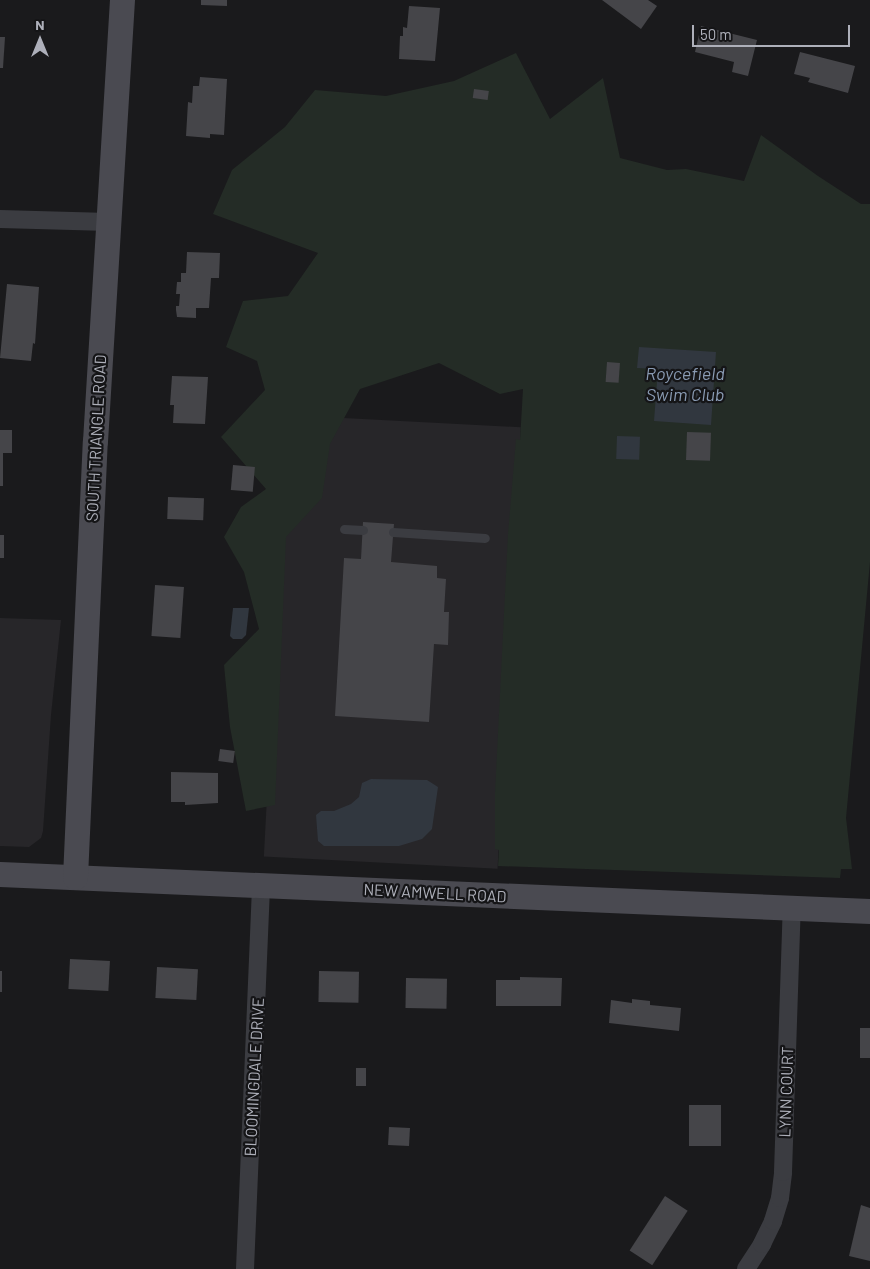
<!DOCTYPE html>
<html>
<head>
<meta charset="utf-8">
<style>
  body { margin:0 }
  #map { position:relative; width:870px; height:1269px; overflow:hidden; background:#1a1a1c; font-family:Barlow,sans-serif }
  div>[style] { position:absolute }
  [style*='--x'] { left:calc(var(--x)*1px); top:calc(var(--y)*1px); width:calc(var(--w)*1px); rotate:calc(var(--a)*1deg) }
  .built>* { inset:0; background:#272629; transform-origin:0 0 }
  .green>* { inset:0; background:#242c26 }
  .water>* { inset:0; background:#31373f; transform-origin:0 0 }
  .building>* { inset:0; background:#454549; transform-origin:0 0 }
  .lane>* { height:9px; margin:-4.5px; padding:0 4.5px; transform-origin:4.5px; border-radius:4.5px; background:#3b3c41 }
  .street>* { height:18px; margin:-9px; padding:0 9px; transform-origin:9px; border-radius:9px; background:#3b3c41 }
  .secondary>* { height:25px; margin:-12.5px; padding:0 12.5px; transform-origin:12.5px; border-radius:12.5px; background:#4a4a51 }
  span { translate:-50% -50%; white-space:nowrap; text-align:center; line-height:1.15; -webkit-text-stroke:4.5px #151517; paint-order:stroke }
  .street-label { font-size:16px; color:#aeb0ba }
  .water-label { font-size:18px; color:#899ab2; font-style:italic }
  .north { position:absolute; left:15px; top:15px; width:50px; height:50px; -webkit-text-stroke:4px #151517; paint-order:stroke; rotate:0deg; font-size:14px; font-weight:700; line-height:20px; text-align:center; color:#aeb0ba }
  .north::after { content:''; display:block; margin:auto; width:18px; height:22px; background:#aeb0ba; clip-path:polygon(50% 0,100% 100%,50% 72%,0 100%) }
  .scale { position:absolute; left:692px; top:25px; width:158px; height:22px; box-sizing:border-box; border:2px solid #aeb0ba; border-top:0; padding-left:6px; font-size:15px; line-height:18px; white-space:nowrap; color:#aeb0ba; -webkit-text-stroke:4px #151517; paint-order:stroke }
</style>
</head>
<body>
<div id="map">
  <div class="built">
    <div style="left:287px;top:415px;width:234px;height:442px;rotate:3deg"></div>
    <div style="clip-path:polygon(0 618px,61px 620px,51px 715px,43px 831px,41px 838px,29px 847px,0 846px)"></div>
  </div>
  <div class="green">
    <div style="clip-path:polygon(516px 53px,550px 119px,603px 78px,620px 158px,667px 170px,686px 169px,744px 181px,761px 135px,818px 176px,861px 204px,870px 204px,870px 562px,846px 818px,852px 869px,841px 869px,840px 878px,498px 866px,499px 850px,495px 849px,495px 793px,508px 534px,516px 439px,520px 440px,523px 389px,500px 394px,439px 363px,360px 389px,330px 444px,322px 498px,286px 537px,275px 805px,246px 811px,230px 727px,224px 665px,259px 629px,244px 572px,224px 537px,241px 507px,266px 489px,221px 437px,265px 390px,257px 361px,226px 347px,243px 301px,288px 296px,318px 253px,213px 214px,232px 170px,285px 127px,315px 90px,386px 96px,454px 81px)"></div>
  </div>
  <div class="water">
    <div style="clip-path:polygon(639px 347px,716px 352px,711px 425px,654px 421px,658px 369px,637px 368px)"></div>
    <div style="left:617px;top:436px;width:23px;height:23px;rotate:2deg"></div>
    <div style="clip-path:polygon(233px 608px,249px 608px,246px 635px,242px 639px,233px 639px,230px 636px)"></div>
    <div style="clip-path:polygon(371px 779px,427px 780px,438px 787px,432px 829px,422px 839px,399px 846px,324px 846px,318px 841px,316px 815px,321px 811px,334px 811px,351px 804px,359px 797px,362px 783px)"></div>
  </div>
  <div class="building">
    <div style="clip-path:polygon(201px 0,227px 0,227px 6px,201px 5px)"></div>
    <div style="clip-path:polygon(602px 0,648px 0,657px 6px,641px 29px)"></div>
    <div style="clip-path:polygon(409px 6px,440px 8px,435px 61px,399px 59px,400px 36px,403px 36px,403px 27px,407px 28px)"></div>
    <div style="clip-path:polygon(701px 26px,757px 40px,748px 76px,732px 72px,734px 62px,695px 52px)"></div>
    <div style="clip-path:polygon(0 37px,5px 37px,3px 68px,0 68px)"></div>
    <div style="clip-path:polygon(800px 52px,855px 66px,848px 93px,808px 82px,810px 78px,794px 74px)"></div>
    <div style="clip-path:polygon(200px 77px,227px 79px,224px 135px,210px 134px,210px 138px,186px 136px,188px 102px,192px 103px,193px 86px,199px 86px)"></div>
    <div style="left:474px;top:89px;width:15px;height:9px;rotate:8deg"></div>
    <div style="clip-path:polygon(187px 252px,220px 253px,219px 278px,211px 278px,209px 308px,196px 308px,196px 318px,177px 317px,176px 310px,176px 306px,179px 306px,180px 294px,176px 294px,177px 282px,181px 282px,181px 273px,186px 273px)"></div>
    <div style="clip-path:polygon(7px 284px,39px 287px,35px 344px,33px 343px,31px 361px,0 358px)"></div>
    <div style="left:607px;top:362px;width:13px;height:20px;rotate:4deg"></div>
    <div style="clip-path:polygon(172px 376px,208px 377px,205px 424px,173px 423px,174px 405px,170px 405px)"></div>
    <div style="clip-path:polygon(0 430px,12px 430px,12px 453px,3px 453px,3px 486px,0 486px)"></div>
    <div style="left:687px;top:432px;width:24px;height:28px;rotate:2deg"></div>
    <div style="left:233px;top:465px;width:22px;height:25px;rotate:5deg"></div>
    <div style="left:168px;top:497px;width:36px;height:22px;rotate:2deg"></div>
    <div style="clip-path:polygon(363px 522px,394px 524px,391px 562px,437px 566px,437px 578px,446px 579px,444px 612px,449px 612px,448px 645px,434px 644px,429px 722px,335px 716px,344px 558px,361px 559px)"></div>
    <div style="left:0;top:535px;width:4px;height:23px"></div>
    <div style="left:155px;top:585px;width:29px;height:51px;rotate:4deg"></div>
    <div style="left:220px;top:749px;width:15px;height:12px;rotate:8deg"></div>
    <div style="clip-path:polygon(171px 772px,218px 773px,218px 803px,185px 805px,185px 802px,171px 802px)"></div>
    <div style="left:70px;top:959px;width:40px;height:30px;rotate:3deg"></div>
    <div style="left:157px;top:967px;width:41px;height:31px;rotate:3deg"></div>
    <div style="left:0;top:971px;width:2px;height:21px"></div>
    <div style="left:319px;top:971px;width:40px;height:31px;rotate:1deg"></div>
    <div style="clip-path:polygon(520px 977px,562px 978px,561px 1006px,496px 1006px,496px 980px,520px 980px)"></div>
    <div style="left:406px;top:978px;width:41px;height:30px;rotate:1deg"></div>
    <div style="clip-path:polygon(632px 999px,650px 1001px,650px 1005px,681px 1008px,679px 1031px,609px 1023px,611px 1000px,632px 1003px)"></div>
    <div style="left:860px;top:1028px;width:10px;height:30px"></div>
    <div style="left:356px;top:1068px;width:10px;height:18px"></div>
    <div style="left:689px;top:1105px;width:32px;height:41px"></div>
    <div style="left:389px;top:1127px;width:21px;height:18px;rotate:3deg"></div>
    <div style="left:665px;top:1196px;width:27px;height:65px;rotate:33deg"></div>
    <div style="clip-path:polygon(861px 1205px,870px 1208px,870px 1261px,849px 1256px)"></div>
  </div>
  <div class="lane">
    <div style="--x:344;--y:529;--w:19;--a:3"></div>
    <div style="--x:393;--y:532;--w:92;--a:3.7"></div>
  </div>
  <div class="street">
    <div style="--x:0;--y:219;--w:109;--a:1.6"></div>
    <div style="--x:245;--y:1269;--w:383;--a:-87.6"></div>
    <div style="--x:746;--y:1269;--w:30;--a:-57"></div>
    <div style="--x:762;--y:1244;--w:25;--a:-64"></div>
    <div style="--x:773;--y:1221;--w:24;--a:-73"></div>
    <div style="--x:780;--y:1198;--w:26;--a:-83"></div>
    <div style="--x:783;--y:1172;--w:265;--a:-88.1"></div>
  </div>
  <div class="secondary">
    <div style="--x:0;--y:874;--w:871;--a:2.44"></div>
    <div style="--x:75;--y:877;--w:436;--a:-87.4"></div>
    <div style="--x:95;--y:441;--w:442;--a:-86.5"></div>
  </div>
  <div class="street-label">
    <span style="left:96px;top:438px;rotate:-87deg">SOUTH TRIANGLE ROAD</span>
    <span style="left:435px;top:893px;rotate:3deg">NEW AMWELL ROAD</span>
    <span style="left:254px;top:1077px;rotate:-87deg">BLOOMINGDALE DRIVE</span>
    <span style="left:786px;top:1092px;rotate:-88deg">LYNN COURT</span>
  </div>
  <div class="water-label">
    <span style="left:685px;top:384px">Roycefield<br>Swim Club</span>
  </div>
  <div class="north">N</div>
  <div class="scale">50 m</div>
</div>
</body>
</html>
